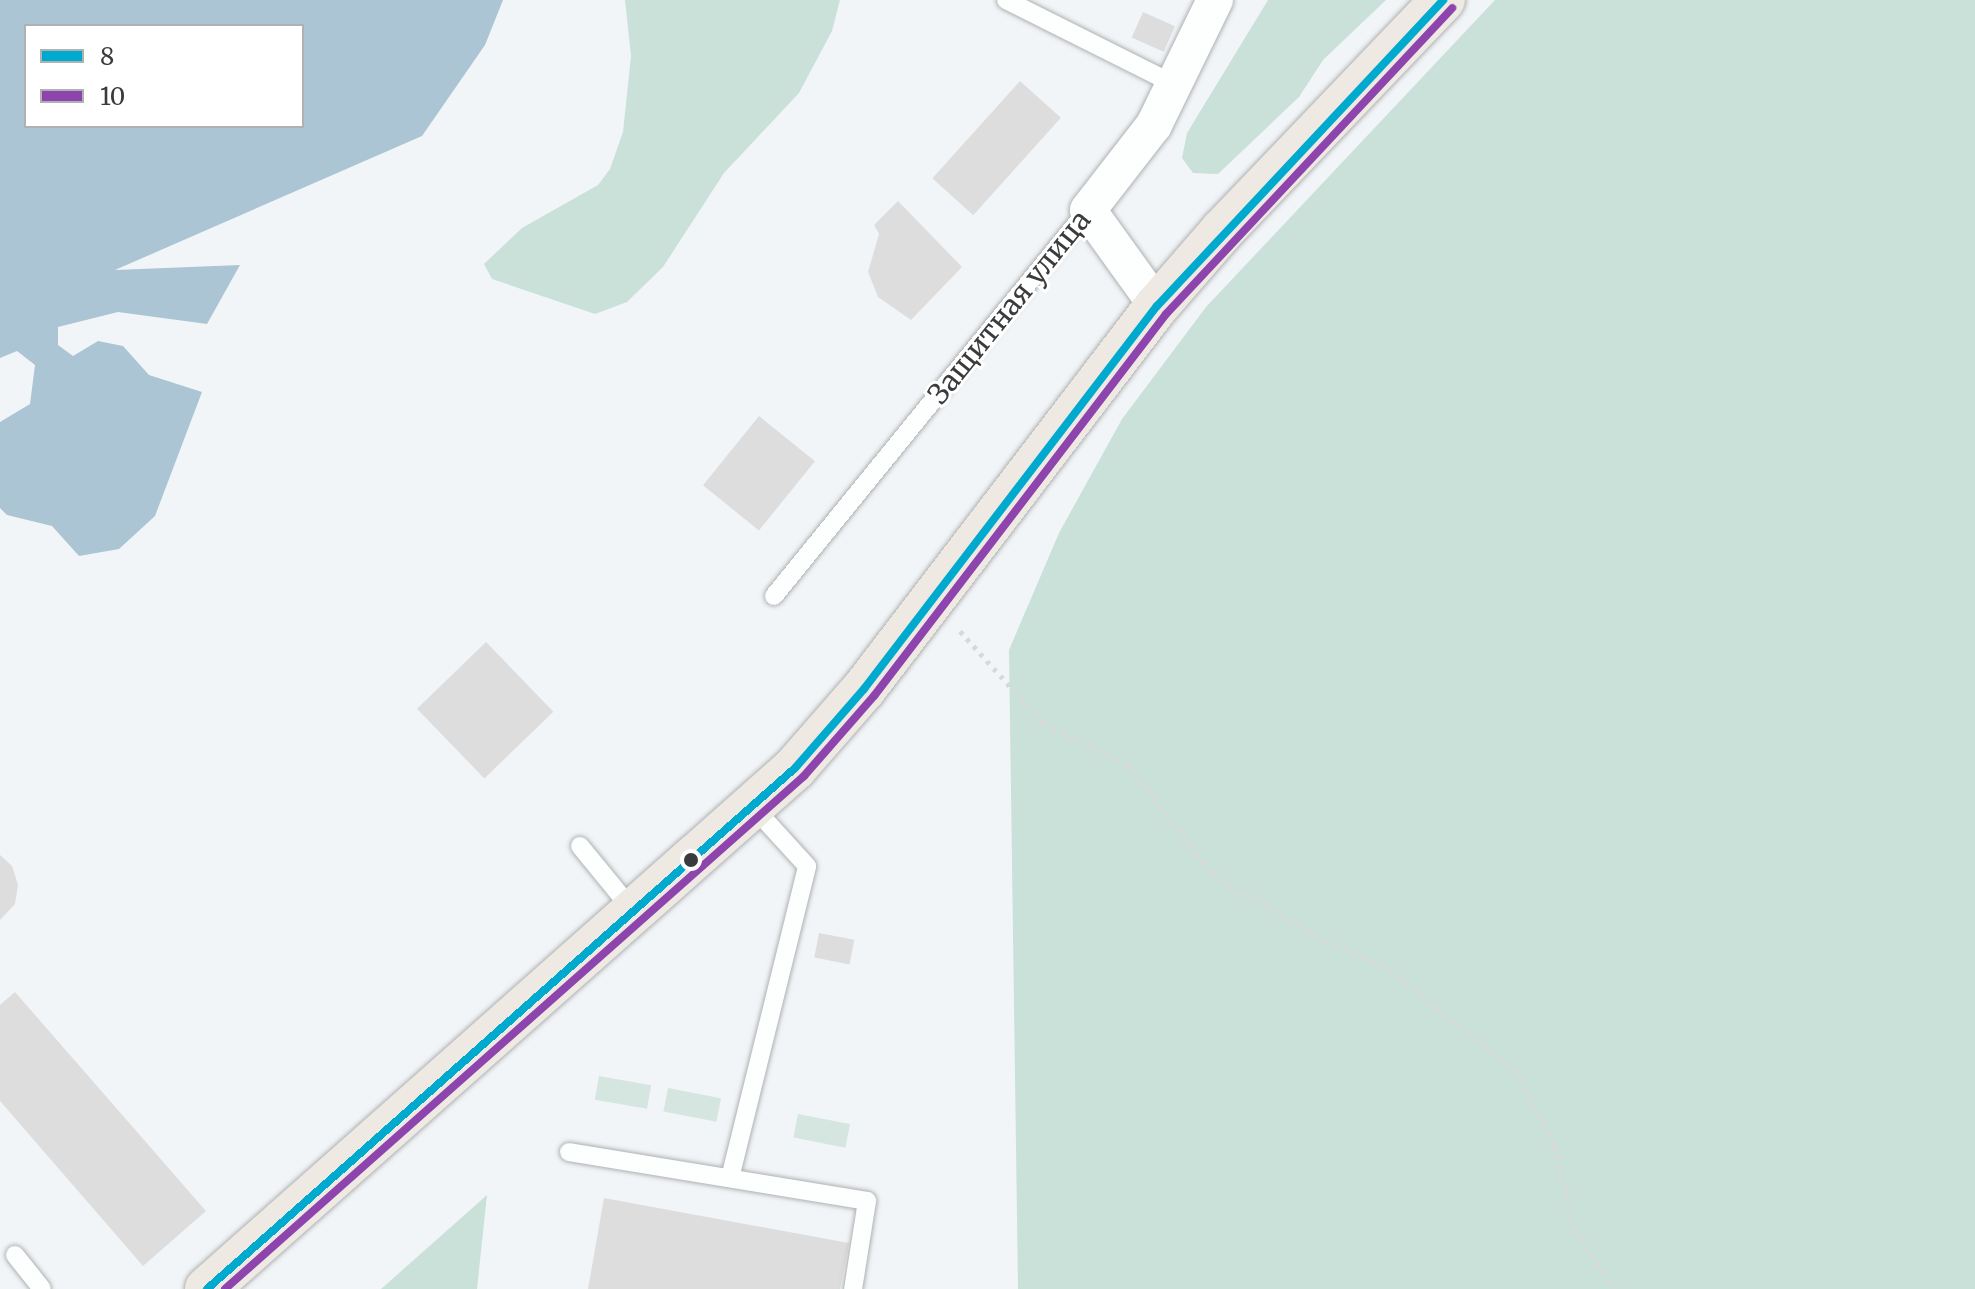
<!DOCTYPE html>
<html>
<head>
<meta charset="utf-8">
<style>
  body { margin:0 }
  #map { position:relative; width:1975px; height:1289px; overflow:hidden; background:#f2f5f7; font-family:Merriweather,serif }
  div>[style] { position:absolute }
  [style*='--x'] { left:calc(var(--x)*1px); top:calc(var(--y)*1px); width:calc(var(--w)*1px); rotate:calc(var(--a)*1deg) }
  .green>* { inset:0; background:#d4e6df; transform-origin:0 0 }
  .forest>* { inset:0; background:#c9e1d8 }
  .water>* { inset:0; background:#abc5d5 }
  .building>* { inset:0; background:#ddddde; transform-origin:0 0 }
  .path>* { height:5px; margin-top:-2.5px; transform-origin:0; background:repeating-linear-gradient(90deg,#d8d9d9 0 4px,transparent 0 10px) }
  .roads { filter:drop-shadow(0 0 2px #afb1b3) drop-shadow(0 0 2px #afb1b3) }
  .service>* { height:18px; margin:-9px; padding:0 9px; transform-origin:9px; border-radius:9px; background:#fdfefe }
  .minor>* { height:36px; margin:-18px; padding:0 18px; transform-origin:18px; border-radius:18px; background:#fdfefe }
  .primary>* { height:44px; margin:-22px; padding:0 22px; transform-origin:22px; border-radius:22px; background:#eeeae3 }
  .bus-1>* { height:8px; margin:-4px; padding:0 4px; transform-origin:4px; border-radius:4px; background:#00a9ce }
  .bus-2>* { height:8px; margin:-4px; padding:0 4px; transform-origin:4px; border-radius:4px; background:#8e44ad }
  .dots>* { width:22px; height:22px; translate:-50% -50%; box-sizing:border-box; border:4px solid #fff; border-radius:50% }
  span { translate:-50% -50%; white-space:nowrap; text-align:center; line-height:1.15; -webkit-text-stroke:6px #fff; paint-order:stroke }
  .street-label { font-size:28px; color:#3a3b3c }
  .legend { position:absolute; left:24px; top:24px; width:280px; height:104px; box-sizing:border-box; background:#fff; border:2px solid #b0b1b1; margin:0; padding:10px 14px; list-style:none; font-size:24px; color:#3a3b3c }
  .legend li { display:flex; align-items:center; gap:16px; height:40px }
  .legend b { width:40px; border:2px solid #b0b1b1 }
</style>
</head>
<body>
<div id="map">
  <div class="green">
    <div style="left:599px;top:1076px;width:53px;height:24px;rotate:10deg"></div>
    <div style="left:668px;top:1088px;width:54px;height:24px;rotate:11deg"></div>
    <div style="left:798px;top:1114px;width:53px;height:24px;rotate:11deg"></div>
  </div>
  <div class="forest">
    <div style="clip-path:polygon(625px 0,840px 0,832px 31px,799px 93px,724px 173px,663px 267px,627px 302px,595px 314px,492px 279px,484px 264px,522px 228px,598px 185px,610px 169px,623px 132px,631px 56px)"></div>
    <div style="clip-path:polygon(1268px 0,1386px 0,1323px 60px,1299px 97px,1218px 174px,1193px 173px,1182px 158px,1187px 133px)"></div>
    <div style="clip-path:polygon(1495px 0,1975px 0,1975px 1289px,1018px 1289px,1009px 650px,1059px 533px,1122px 419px,1206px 307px)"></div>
    <div style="clip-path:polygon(487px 1195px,477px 1289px,381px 1289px)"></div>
  </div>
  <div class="water">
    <div style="clip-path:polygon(evenodd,0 0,503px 0,485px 45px,422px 136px,115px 270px,240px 265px,207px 324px,118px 312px,58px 327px,58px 345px,73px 356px,98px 341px,123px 346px,149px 375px,202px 392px,155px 516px,119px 549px,79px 556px,52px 526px,7px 515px,0 508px,0 422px,30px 404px,35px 365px,17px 351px,0 358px,0 0,302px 26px,302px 126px,26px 126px,26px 26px,302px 26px)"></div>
  </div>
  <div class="building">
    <div style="left:1143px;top:12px;width:35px;height:28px;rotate:24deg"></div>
    <div style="left:1020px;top:81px;width:55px;height:131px;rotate:42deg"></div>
    <div style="clip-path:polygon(898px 201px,962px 267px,911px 320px,878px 297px,868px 272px,879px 234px,874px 225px)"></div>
    <div style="left:759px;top:416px;width:72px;height:89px;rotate:39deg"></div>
    <div style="left:486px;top:642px;width:97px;height:96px;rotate:46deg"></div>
    <div style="clip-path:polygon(0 855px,12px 866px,18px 885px,15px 904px,0 920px)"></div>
    <div style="left:819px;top:933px;width:36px;height:25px;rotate:11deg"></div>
    <div style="clip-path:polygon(15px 992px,206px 1211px,143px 1266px,0 1101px,0 1005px)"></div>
    <div style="clip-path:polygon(604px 1198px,849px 1243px,840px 1289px,588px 1289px)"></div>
  </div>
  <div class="path">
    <div style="--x:960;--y:631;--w:124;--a:47.9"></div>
    <div style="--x:1043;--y:723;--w:95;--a:26.8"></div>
    <div style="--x:1128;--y:766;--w:137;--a:52.1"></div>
    <div style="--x:1212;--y:874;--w:111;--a:31"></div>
    <div style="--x:1307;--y:931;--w:91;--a:25.4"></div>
    <div style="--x:1389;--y:970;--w:161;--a:38.4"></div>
    <div style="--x:1515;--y:1070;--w:86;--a:62.2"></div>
    <div style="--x:1555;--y:1146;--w:86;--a:77.3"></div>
    <div style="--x:1574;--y:1230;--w:72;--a:55.2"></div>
  </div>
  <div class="roads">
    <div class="service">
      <div style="--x:1006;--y:0;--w:188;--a:26.6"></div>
      <div style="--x:774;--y:596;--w:498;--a:-50.9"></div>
      <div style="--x:580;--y:846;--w:85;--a:50.7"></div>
      <div style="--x:569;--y:1152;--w:302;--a:9.3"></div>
      <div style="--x:867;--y:1201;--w:89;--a:99"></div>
      <div style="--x:730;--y:1178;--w:321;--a:-76.1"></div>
      <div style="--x:807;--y:866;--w:79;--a:-132.4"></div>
      <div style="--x:15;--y:1255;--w:43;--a:51.5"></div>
    </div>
    <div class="minor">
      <div style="--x:1157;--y:306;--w:118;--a:-125.7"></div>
      <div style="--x:1088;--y:210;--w:108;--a:-52.2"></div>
      <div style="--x:1154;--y:125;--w:139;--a:-64"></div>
    </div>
    <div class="primary">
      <div style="--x:207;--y:1289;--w:786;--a:-41.54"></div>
      <div style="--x:795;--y:768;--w:105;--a:-48.9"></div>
      <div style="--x:864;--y:689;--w:482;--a:-52.6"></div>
      <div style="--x:1157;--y:306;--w:99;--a:-49.1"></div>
      <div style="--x:1222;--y:231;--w:320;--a:-46.3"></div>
    </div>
  </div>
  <div class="bus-1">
    <div style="--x:207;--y:1289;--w:786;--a:-41.54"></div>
    <div style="--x:795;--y:768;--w:105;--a:-48.9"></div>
    <div style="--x:864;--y:689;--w:482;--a:-52.6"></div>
    <div style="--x:1157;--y:306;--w:419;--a:-46.9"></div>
  </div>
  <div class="bus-2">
    <div style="--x:225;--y:1289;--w:774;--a:-41.54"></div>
    <div style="--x:804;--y:776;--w:106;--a:-48.8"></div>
    <div style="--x:874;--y:696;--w:481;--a:-52.6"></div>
    <div style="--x:1166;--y:314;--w:419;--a:-46.9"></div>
  </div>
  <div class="dots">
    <div style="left:691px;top:860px;background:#3a3b3c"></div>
  </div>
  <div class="street-label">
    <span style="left:1009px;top:307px;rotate:-51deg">Защитная улица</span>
  </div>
  <ul class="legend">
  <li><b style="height:10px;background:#00a9ce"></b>8</li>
  <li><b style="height:10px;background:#8e44ad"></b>10</li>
  </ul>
</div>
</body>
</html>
